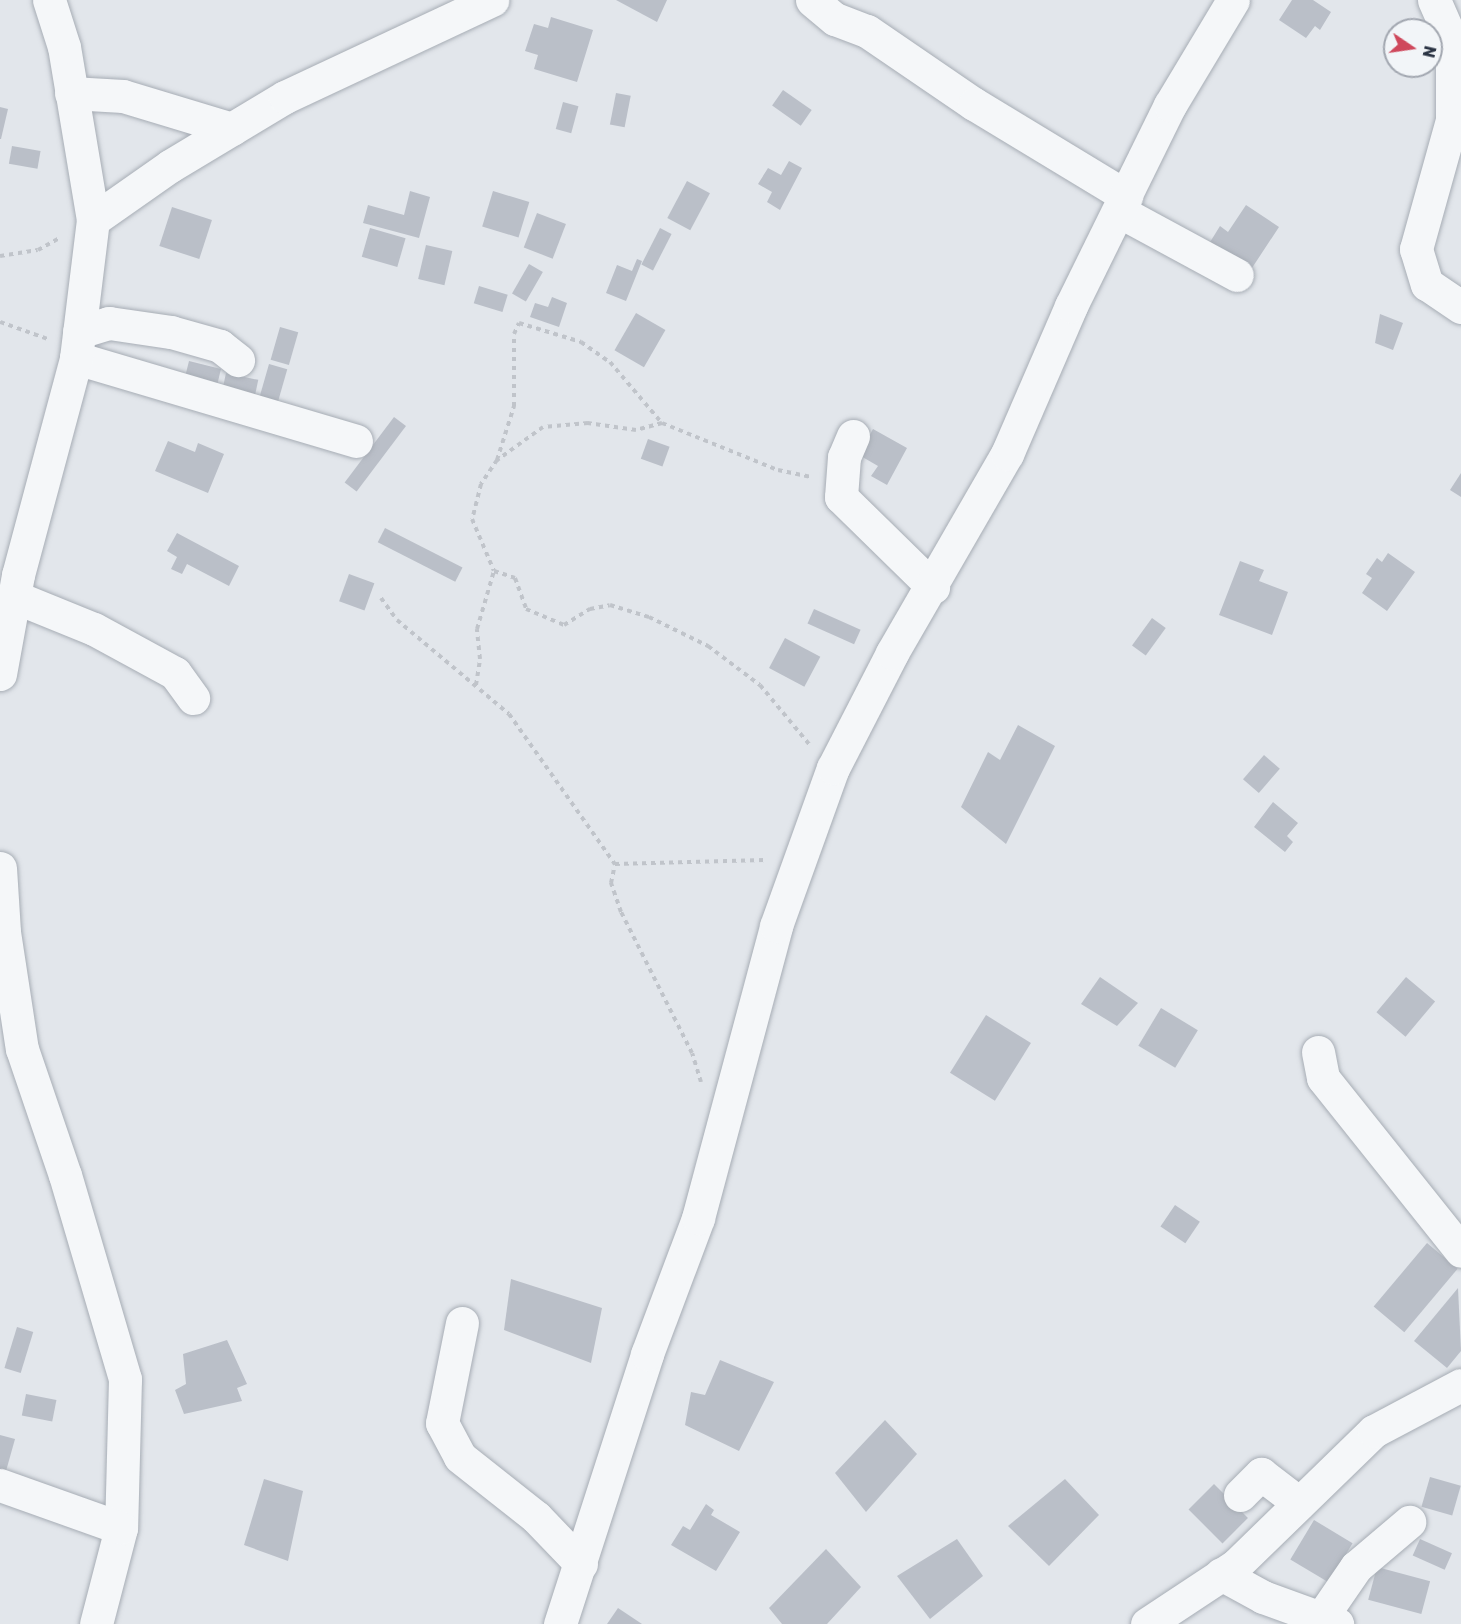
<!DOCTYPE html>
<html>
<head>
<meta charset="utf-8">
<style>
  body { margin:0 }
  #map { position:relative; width:1461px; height:1624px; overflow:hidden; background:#e2e6eb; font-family:Rubik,sans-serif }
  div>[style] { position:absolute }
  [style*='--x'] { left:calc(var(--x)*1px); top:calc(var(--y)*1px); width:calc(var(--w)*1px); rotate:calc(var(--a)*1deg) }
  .building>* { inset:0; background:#babfc8; transform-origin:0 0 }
  .path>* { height:4px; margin-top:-2px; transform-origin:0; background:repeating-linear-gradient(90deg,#c0c4ca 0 4.5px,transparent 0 9px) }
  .roads { filter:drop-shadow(0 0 2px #a7adb5) drop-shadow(0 0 2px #a7adb5) }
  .street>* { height:33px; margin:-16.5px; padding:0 16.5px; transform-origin:16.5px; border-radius:16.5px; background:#f5f7f9 }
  span { translate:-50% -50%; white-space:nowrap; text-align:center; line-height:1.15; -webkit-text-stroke:5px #f2f5f8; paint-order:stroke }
  .north { position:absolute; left:1383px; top:18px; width:60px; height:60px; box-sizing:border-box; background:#f2f5f8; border:2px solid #a2a7b0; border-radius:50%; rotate:103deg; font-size:16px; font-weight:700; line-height:24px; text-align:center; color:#2a3343 }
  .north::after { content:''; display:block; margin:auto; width:21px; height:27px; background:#cf485c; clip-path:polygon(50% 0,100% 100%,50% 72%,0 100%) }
</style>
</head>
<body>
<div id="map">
  <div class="building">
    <div style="clip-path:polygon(616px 0,667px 0,657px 22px)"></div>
    <div style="clip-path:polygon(1292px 0,1313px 0,1331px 12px,1320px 30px,1315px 26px,1306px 38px,1279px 20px)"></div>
    <div style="clip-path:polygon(551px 17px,593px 30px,577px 82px,534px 69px,538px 55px,525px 51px,534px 24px,548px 28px)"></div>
    <div style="left:783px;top:90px;width:35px;height:19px;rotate:35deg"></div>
    <div style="left:616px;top:93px;width:15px;height:32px;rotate:11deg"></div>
    <div style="left:563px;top:102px;width:16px;height:28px;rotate:15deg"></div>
    <div style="clip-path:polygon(0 107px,8px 109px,1px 139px,0 139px)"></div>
    <div style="left:12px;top:146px;width:29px;height:18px;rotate:10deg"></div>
    <div style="clip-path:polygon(789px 161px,802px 168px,780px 210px,767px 202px,772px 192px,758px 184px,768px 168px,781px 175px)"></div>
    <div style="left:687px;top:181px;width:26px;height:42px;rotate:28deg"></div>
    <div style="clip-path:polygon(410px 191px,430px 197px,419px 238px,363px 223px,368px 205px,404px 215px)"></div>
    <div style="left:493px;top:191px;width:38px;height:37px;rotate:17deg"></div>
    <div style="clip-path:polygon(1246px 205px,1279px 227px,1248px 274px,1207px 247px,1220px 226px,1228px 232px)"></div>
    <div style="left:172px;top:207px;width:42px;height:41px;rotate:18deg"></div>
    <div style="left:537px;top:213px;width:31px;height:37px;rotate:21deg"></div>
    <div style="left:370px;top:228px;width:37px;height:30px;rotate:16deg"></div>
    <div style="left:660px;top:228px;width:13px;height:41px;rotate:27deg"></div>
    <div style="left:426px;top:245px;width:27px;height:35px;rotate:13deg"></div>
    <div style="clip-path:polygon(637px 259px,642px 261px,626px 301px,606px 293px,617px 265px,632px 271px)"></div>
    <div style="left:529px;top:264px;width:16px;height:34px;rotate:30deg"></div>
    <div style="left:479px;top:286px;width:30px;height:18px;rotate:17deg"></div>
    <div style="clip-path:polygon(552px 297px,567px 303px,559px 327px,530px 317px,535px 303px,548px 307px)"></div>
    <div style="left:636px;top:313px;width:34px;height:43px;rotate:30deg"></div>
    <div style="clip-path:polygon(1380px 314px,1403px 323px,1393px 350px,1375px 343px)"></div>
    <div style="left:280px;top:327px;width:19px;height:34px;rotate:16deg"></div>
    <div style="left:189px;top:361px;width:33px;height:20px;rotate:14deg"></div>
    <div style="left:269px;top:364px;width:19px;height:34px;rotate:16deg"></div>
    <div style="left:226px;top:373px;width:33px;height:18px;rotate:12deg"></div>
    <div style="left:394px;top:417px;width:15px;height:82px;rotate:37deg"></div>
    <div style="clip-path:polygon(873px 429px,907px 448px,887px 485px,871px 476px,878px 466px,859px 455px)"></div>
    <div style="left:648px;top:439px;width:23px;height:21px;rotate:20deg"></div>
    <div style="clip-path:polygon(168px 441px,195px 452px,198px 443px,224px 454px,208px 493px,155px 471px)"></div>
    <div style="clip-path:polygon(1461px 473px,1461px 497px,1450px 490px)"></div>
    <div style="left:385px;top:528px;width:87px;height:16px;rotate:27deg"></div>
    <div style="clip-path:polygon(177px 533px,239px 566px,229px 586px,187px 564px,182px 574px,171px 569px,177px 557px,167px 551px)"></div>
    <div style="clip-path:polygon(1388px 553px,1415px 572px,1387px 611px,1362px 593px,1372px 578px,1366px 574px,1377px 558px,1382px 562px)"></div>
    <div style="clip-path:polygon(1240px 561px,1264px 570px,1259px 581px,1288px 592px,1272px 635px,1219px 615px)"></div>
    <div style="left:349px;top:574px;width:27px;height:29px;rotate:20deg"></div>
    <div style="left:814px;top:609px;width:51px;height:16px;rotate:24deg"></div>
    <div style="left:1152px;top:618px;width:17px;height:34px;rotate:36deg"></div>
    <div style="left:785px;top:638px;width:40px;height:34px;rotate:28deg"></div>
    <div style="clip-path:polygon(1018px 725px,1055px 746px,1006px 844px,961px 807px,988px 752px,1000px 760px)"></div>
    <div style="left:1264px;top:755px;width:21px;height:32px;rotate:41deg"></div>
    <div style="clip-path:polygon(1273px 802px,1298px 823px,1287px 836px,1293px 842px,1285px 852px,1254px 827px)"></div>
    <div style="clip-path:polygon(1100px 977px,1138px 1003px,1117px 1026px,1081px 1004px)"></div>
    <div style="left:1406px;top:977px;width:38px;height:46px;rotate:40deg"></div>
    <div style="left:1161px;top:1008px;width:43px;height:44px;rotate:31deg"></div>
    <div style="left:986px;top:1015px;width:53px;height:68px;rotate:32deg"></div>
    <div style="left:1175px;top:1205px;width:30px;height:26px;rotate:34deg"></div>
    <div style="left:1427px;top:1243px;width:40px;height:83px;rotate:40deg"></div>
    <div style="clip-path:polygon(511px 1279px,602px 1308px,591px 1363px,504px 1330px)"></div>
    <div style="clip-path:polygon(1458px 1288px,1461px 1351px,1447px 1368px,1414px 1341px)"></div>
    <div style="left:17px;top:1327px;width:17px;height:43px;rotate:17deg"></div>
    <div style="clip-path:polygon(227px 1340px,247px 1384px,237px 1388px,242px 1401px,184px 1414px,175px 1390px,186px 1384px,183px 1354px)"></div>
    <div style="clip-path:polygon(720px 1360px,774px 1382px,739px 1451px,685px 1425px,691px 1392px,705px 1395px)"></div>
    <div style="left:26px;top:1394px;width:31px;height:22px;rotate:11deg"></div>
    <div style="clip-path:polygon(885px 1420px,917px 1454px,866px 1512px,835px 1473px)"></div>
    <div style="clip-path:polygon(0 1435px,15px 1439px,6px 1471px,0 1470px)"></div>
    <div style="left:1430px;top:1477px;width:32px;height:31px;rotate:16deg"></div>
    <div style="clip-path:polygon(264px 1479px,303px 1491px,288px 1561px,244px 1545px)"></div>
    <div style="clip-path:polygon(1065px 1479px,1099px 1515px,1049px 1566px,1008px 1526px)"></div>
    <div style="left:1214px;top:1484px;width:48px;height:36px;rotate:45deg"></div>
    <div style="clip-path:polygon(706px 1504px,714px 1510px,711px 1515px,740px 1532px,716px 1571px,671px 1545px,683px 1526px,690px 1530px)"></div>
    <div style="left:1314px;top:1520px;width:45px;height:46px;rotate:31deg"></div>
    <div style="clip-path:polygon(957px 1539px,983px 1576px,930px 1619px,897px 1576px)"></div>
    <div style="left:1420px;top:1539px;width:35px;height:18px;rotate:24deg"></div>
    <div style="clip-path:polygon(826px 1549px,861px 1587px,827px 1624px,782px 1624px,769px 1608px)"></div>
    <div style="left:1377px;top:1567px;width:55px;height:34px;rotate:15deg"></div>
    <div style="clip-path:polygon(618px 1608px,642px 1624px,607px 1624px)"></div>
  </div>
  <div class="path">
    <div style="--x:0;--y:256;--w:38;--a:-9"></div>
    <div style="--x:38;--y:250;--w:23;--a:-29"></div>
    <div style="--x:0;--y:322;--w:51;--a:19.5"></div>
    <div style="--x:662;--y:423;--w:125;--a:22.1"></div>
    <div style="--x:778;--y:470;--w:35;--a:12"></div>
    <div style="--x:497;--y:460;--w:57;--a:-72.5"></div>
    <div style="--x:514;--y:406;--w:72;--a:-90"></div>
    <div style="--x:514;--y:334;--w:12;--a:-66"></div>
    <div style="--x:519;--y:323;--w:65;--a:17"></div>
    <div style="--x:581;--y:342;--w:35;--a:35"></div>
    <div style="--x:610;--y:362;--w:80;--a:49.6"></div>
    <div style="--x:662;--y:423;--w:27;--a:165"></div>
    <div style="--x:636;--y:430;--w:49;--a:-171.7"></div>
    <div style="--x:588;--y:423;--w:45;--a:174.9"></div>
    <div style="--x:543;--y:427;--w:57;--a:144.3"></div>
    <div style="--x:497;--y:460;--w:29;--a:124"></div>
    <div style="--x:481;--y:484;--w:36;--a:104"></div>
    <div style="--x:472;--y:519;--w:56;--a:67.1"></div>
    <div style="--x:494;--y:571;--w:22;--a:18"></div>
    <div style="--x:515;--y:578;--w:33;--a:70"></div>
    <div style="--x:526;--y:609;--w:41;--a:22.8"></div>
    <div style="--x:564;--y:625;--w:31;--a:-32"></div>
    <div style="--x:590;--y:609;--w:20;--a:-11"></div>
    <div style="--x:610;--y:605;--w:41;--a:17.1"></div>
    <div style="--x:649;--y:617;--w:66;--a:26.2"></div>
    <div style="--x:708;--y:646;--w:65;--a:36.9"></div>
    <div style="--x:760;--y:685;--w:77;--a:50.3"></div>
    <div style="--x:381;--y:598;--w:27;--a:54"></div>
    <div style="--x:397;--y:620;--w:146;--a:40"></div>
    <div style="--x:509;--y:714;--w:184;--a:54.8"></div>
    <div style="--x:476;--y:685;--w:26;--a:-81"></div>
    <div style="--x:480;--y:659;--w:30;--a:-96"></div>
    <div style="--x:477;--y:629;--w:60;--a:-73.7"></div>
    <div style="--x:701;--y:1082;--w:30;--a:-107"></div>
    <div style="--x:692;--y:1053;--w:158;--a:-116.7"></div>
    <div style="--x:621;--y:912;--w:31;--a:-109"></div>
    <div style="--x:611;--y:883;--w:19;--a:-78"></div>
    <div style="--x:615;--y:864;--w:153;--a:-1.5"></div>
  </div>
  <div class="roads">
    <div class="street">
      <div style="--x:812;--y:0;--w:30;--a:40"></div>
      <div style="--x:835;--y:19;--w:34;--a:21"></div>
      <div style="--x:867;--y:31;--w:130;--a:34.3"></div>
      <div style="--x:974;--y:104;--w:178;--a:31.2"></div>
      <div style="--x:1434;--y:0;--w:45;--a:66.3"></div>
      <div style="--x:1452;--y:41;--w:79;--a:90"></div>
      <div style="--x:1452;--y:120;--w:134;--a:105.6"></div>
      <div style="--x:1416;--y:249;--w:37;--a:73"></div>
      <div style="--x:1427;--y:284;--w:41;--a:34.1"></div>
      <div style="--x:71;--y:93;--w:52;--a:3.3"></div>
      <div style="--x:123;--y:96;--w:114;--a:16.8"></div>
      <div style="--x:1119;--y:211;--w:134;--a:28.5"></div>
      <div style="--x:93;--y:220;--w:94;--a:-35"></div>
      <div style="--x:170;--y:166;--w:134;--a:-31"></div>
      <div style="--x:285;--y:97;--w:229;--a:-25.1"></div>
      <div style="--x:79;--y:332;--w:31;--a:-17"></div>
      <div style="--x:109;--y:323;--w:63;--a:8.3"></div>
      <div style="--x:171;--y:332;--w:51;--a:15.9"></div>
      <div style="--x:220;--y:346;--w:23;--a:38"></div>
      <div style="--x:76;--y:358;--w:292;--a:16.5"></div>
      <div style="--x:853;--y:436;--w:23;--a:113"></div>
      <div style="--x:844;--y:457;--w:40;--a:94.3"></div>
      <div style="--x:841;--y:497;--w:129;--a:44.4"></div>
      <div style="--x:15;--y:597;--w:85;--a:22.1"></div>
      <div style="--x:94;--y:629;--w:92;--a:28.5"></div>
      <div style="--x:175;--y:673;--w:31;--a:54"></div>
      <div style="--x:0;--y:674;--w:101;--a:-79.7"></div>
      <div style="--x:18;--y:575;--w:225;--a:-75"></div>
      <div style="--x:76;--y:358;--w:139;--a:-83"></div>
      <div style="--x:93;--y:220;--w:175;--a:-99.5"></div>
      <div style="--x:64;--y:47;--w:49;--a:-107.7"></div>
      <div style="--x:0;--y:868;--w:64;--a:86.4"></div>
      <div style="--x:4;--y:932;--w:118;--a:81.3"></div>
      <div style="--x:22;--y:1049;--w:133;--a:71.2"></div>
      <div style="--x:65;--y:1175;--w:213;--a:73.6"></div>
      <div style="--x:125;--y:1379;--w:149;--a:91.5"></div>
      <div style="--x:121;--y:1528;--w:99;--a:104.6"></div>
      <div style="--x:1318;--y:1052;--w:26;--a:79"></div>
      <div style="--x:1323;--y:1078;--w:221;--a:51.4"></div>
      <div style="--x:462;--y:1323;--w:102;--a:101.3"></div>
      <div style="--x:442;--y:1423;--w:38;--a:62"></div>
      <div style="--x:460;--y:1457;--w:97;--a:38.3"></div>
      <div style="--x:536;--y:1517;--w:65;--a:46.2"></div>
      <div style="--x:0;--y:1485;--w:128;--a:19.6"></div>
      <div style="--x:1240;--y:1495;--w:30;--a:-45"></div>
      <div style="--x:1261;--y:1474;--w:48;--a:37.3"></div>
      <div style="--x:1221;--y:1574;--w:48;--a:28.7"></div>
      <div style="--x:1263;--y:1597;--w:79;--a:20"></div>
      <div style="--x:1321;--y:1618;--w:62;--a:-55.5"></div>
      <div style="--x:1356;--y:1567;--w:70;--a:-40.3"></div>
      <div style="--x:560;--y:1624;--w:284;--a:-72.1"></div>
      <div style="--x:647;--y:1354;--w:145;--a:-69.4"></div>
      <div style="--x:698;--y:1218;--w:302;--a:-75"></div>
      <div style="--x:776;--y:926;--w:168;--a:-70.2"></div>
      <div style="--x:833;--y:768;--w:129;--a:-62.8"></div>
      <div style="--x:892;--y:653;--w:230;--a:-60"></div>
      <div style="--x:1007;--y:454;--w:161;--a:-66.6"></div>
      <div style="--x:1071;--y:306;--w:224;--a:-63.8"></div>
      <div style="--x:1170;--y:105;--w:122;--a:-59"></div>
      <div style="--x:1147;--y:1624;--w:107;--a:-33.5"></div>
      <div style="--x:1236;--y:1565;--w:192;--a:-44.2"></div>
      <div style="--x:1374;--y:1431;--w:98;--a:-27.9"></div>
    </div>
  </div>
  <div class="north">N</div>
</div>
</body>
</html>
